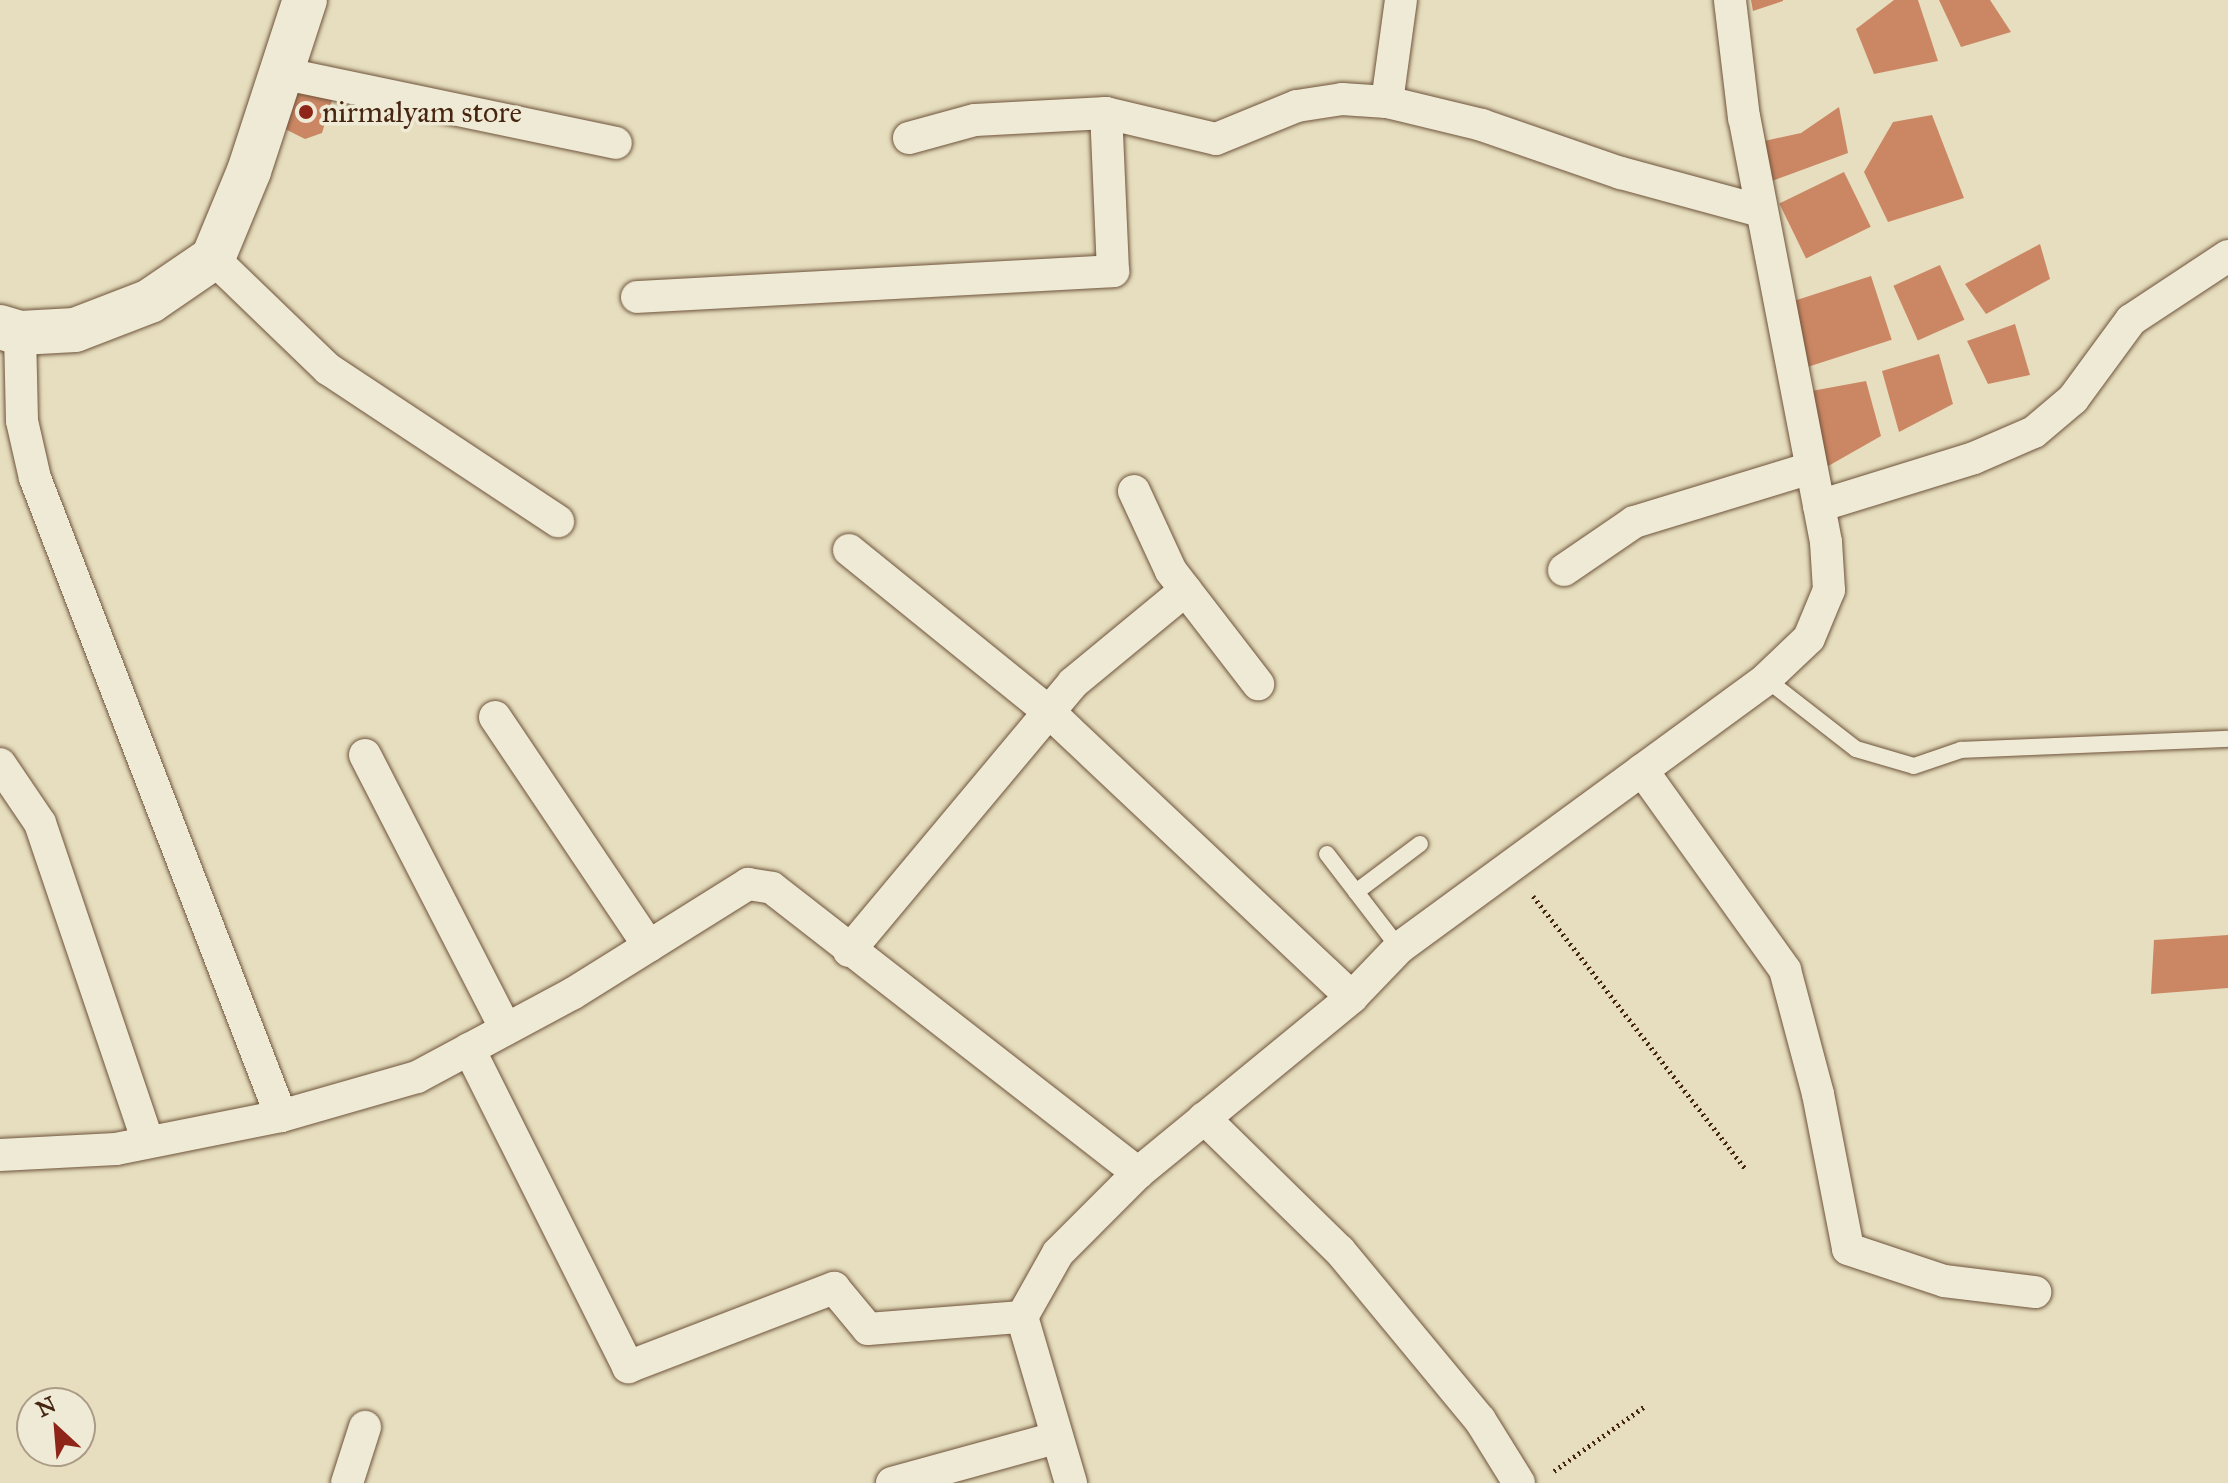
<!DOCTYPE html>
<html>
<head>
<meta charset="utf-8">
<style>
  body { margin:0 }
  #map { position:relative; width:2228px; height:1483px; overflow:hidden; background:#e6debe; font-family:"IM FELL Great Primer",serif }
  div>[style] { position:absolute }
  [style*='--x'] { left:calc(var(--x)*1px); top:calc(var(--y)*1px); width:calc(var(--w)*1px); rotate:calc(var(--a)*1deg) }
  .building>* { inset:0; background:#cb8764; transform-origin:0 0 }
  .path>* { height:5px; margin-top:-2.5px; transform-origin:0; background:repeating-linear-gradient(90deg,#472611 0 2px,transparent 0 6px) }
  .roads { filter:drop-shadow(0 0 2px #6f543c) drop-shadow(0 0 2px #6f543c) }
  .lane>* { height:16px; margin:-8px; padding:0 8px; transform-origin:8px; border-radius:8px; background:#efead5 }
  .street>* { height:32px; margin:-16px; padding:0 16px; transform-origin:16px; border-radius:16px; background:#efead5 }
  .secondary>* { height:44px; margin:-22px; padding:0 22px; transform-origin:22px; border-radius:22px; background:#efead5 }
  .dots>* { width:22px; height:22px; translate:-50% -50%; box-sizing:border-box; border:4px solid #efead5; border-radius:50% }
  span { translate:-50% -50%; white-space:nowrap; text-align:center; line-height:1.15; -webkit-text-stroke:7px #efead5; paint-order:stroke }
  .poi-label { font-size:30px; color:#472611 }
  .left { translate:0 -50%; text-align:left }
  .north { position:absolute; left:16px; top:1387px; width:80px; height:80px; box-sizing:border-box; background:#efead5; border:2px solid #ac9c87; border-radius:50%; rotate:334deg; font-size:22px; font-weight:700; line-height:32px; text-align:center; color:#472611 }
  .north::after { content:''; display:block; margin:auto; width:28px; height:36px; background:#8f2418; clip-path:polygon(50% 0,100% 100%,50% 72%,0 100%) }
</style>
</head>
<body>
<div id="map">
  <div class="building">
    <div style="clip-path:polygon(1751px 0,1783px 0,1783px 1px,1753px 11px)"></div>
    <div style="clip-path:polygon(1894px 0,1918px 0,1938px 61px,1874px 74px,1856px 29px)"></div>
    <div style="clip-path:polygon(1939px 0,1990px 0,2011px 32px,1961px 47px)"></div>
    <div style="clip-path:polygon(295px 84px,333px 97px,322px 133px,305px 139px,279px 126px)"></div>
    <div style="clip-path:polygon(1839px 107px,1848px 153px,1764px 184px,1755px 143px,1801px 133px)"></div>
    <div style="clip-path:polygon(1932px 115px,1964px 198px,1888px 222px,1864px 172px,1893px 122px)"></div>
    <div style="left:1844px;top:172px;width:61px;height:72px;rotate:64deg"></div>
    <div style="clip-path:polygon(2040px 244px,2050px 279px,1986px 314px,1965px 284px)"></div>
    <div style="left:1940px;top:265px;width:60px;height:51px;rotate:66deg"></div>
    <div style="left:1871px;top:276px;width:67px;height:91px;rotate:72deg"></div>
    <div style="clip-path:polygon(2015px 324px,2030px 375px,1988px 384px,1967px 341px)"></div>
    <div style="clip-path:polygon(1939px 354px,1953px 404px,1899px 432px,1882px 371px)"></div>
    <div style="clip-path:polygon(1866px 381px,1881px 436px,1823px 469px,1806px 392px)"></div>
    <div style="clip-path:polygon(2228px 935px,2228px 988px,2151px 994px,2154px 940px)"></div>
  </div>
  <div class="path">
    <div style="--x:1533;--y:896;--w:347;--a:52.1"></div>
    <div style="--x:1554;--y:1471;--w:112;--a:-35.5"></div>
  </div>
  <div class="roads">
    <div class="lane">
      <div style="--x:1766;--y:679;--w:114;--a:37.9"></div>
      <div style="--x:1856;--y:749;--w:60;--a:16.3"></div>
      <div style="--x:1914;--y:766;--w:50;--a:-18.8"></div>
      <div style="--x:1961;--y:750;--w:267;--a:-2.4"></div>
      <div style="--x:1327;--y:854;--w:118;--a:52.5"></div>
      <div style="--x:1356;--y:892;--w:80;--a:-36.9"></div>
    </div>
    <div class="street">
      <div style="--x:281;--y:73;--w:342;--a:11.8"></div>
      <div style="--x:1387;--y:102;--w:103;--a:-82.2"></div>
      <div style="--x:909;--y:138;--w:68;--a:-15.3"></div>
      <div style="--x:975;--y:120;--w:131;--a:-3.1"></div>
      <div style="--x:1106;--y:113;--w:113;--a:13.3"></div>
      <div style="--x:1216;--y:139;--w:87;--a:-22.2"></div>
      <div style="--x:1297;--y:106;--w:46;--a:-8.8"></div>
      <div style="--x:1342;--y:99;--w:45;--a:3.8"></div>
      <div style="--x:1387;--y:102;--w:98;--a:13.6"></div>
      <div style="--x:1482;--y:125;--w:147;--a:19.1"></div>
      <div style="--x:1621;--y:173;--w:145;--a:15.2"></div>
      <div style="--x:213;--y:258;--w:160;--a:44"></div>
      <div style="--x:328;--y:369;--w:276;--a:33.5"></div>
      <div style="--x:637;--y:297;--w:477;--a:-3.1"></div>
      <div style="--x:1113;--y:271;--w:158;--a:-92.5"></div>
      <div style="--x:20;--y:333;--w:88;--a:88.7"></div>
      <div style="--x:22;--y:421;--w:58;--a:77.2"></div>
      <div style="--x:35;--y:478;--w:684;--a:68.91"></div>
      <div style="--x:1134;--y:491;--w:88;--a:65.2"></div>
      <div style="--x:1171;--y:571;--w:143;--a:52.4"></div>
      <div style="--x:1819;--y:506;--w:162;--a:-17.2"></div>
      <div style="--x:1974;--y:458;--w:65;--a:-23.4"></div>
      <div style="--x:2034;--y:432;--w:51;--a:-40.2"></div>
      <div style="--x:2073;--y:399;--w:98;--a:-53.7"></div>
      <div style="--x:2131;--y:320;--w:116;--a:-33.4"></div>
      <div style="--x:849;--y:550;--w:256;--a:39"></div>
      <div style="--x:1048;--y:711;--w:417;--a:43.3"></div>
      <div style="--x:1564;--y:570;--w:85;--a:-34.4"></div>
      <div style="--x:1634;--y:522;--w:185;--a:-17"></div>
      <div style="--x:495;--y:717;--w:276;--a:56.1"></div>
      <div style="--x:365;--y:755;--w:308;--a:62.8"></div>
      <div style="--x:0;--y:764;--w:71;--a:55.9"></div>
      <div style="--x:40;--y:823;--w:337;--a:71.3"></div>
      <div style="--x:1642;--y:770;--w:246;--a:54.4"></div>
      <div style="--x:1785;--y:970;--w:128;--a:75.1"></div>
      <div style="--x:1818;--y:1094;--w:158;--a:79"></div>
      <div style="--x:1848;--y:1249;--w:101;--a:18.4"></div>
      <div style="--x:1944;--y:1281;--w:92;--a:6.9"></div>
      <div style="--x:849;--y:951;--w:349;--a:-50.1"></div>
      <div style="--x:1073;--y:683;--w:146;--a:-39.5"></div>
      <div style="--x:469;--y:1049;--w:356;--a:63.4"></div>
      <div style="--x:628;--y:1367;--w:221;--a:-21"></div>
      <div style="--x:834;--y:1288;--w:53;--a:50.3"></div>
      <div style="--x:868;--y:1329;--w:154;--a:-4.5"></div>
      <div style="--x:1204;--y:1118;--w:190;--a:44.4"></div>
      <div style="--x:1340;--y:1251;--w:219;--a:50.4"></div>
      <div style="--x:1480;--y:1420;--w:74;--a:58.2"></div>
      <div style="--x:0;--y:1155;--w:116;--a:-3"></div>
      <div style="--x:116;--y:1149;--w:168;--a:-11.3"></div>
      <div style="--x:281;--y:1116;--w:141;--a:-16"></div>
      <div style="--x:417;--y:1077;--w:176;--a:-28.2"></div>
      <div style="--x:572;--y:994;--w:208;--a:-32"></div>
      <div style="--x:748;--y:884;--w:24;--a:9"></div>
      <div style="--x:772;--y:888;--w:464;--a:37.9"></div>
      <div style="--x:347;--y:1483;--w:59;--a:-72.2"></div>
      <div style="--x:892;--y:1483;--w:169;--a:-15.4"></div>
      <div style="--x:1071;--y:1483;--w:173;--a:-106.4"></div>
      <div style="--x:1022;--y:1317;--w:73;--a:-60.6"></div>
      <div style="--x:1058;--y:1253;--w:113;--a:-45"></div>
      <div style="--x:1138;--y:1173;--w:277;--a:-39.4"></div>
      <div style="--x:1352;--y:997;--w:68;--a:-46.2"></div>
      <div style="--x:1399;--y:948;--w:455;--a:-36.2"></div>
      <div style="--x:1766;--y:679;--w:59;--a:-43.6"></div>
      <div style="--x:1809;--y:638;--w:52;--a:-67.4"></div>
      <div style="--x:1829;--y:590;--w:48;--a:-93.6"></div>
      <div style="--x:1826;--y:542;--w:432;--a:-100.9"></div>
      <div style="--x:1744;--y:118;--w:119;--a:-96.8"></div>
    </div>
    <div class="secondary">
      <div style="--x:0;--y:327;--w:21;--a:17"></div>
      <div style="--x:20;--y:333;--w:55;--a:-3.1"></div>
      <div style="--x:75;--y:330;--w:80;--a:-21.1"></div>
      <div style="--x:150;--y:301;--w:76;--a:-34.3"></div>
      <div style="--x:213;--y:258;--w:94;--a:-67.5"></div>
      <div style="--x:249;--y:171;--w:180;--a:-71.9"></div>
    </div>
  </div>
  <div class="dots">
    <div style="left:306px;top:112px;background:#8f2418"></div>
  </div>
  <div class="poi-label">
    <span class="left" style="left:322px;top:112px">nirmalyam store</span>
  </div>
  <div class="north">N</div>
</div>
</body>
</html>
